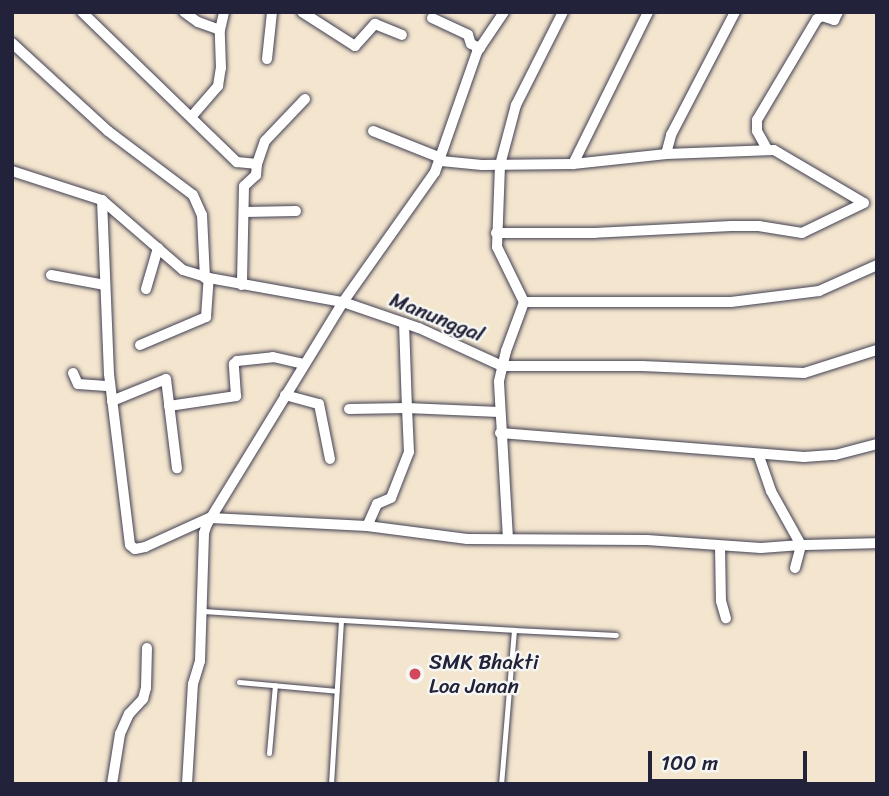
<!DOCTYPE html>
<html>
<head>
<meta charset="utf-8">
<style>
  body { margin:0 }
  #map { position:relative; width:889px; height:796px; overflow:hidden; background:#f3e5ce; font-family:Sriracha,sans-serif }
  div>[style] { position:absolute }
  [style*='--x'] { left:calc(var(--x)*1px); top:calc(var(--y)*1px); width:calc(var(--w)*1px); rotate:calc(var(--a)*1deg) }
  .roads { filter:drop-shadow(0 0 2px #413f51) drop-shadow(0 0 2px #413f51) }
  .lane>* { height:5px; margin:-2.5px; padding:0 2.5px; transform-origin:2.5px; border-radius:2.5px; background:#fff }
  .street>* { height:10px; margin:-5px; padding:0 5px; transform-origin:5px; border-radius:5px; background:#fff }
  .dots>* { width:19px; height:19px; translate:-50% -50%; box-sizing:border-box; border:4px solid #f6f6f2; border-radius:50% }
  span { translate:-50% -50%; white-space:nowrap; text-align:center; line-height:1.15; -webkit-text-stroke:5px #f6f6f2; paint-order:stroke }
  .street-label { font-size:21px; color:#22223b }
  .poi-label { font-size:21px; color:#22223b }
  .left { translate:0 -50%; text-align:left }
  .frame { position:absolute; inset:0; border:14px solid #22223b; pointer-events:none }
  .scale { position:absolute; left:648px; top:751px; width:159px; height:32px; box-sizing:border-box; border:4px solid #22223b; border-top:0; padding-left:9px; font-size:21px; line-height:24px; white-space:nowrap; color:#22223b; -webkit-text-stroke:5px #f6f6f2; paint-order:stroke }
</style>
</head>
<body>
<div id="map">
  <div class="roads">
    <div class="lane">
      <div style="--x:203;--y:611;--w:138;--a:3.7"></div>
      <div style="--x:514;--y:630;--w:102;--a:2.8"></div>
      <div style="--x:239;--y:682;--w:98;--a:5.2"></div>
      <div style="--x:269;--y:753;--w:68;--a:-85"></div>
      <div style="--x:331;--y:784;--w:164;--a:-86.5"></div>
      <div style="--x:341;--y:620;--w:173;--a:3.3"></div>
      <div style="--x:514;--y:630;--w:155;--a:94.8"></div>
    </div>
    <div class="street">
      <div style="--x:82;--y:12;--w:216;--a:44.1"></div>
      <div style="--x:237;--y:162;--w:20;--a:6"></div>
      <div style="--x:257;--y:164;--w:11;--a:95"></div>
      <div style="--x:256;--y:175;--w:16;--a:137"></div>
      <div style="--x:244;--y:186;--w:99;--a:91.2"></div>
      <div style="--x:184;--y:12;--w:17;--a:36"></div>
      <div style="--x:198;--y:22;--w:23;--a:20"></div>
      <div style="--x:302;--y:12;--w:63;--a:32.7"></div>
      <div style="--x:355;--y:46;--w:30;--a:-48"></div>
      <div style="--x:375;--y:24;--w:29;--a:22"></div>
      <div style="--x:432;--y:18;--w:40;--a:25"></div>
      <div style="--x:468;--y:35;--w:9;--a:72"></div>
      <div style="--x:471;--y:44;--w:10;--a:24"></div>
      <div style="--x:12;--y:43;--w:130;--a:42.5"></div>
      <div style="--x:108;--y:131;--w:106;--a:37"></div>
      <div style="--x:193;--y:195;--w:22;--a:66"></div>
      <div style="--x:202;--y:215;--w:63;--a:87.3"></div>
      <div style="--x:267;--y:59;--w:47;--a:-83.9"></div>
      <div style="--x:192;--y:116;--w:40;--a:-49"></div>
      <div style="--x:218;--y:86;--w:18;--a:-81"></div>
      <div style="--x:221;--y:68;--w:38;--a:-92"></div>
      <div style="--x:220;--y:30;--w:18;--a:-77"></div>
      <div style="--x:373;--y:131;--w:73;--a:21.7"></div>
      <div style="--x:767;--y:149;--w:21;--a:-119"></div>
      <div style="--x:757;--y:131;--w:11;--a:-90"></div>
      <div style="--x:757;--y:120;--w:117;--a:-59.3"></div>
      <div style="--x:817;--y:19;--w:6;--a:-31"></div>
      <div style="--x:822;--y:16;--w:13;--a:18"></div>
      <div style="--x:834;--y:20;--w:9;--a:-63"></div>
      <div style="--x:666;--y:154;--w:20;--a:-75"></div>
      <div style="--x:671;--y:135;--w:139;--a:-62.5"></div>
      <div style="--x:441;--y:161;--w:41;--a:5.6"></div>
      <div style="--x:482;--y:165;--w:91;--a:-0.6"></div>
      <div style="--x:573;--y:164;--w:94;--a:-6.1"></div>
      <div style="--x:666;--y:154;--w:108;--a:-2.1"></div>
      <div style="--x:774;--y:150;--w:104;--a:30.5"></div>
      <div style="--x:864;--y:203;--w:69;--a:154.2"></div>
      <div style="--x:802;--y:233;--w:44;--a:-170.8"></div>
      <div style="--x:759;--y:226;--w:28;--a:180"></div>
      <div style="--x:731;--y:226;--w:136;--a:177.1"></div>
      <div style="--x:595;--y:233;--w:99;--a:180"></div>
      <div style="--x:257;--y:164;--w:24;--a:-71"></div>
      <div style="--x:265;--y:141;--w:58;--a:-46.4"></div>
      <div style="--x:573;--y:164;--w:169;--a:-63.7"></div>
      <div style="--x:12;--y:171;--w:95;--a:17.9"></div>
      <div style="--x:102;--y:200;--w:107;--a:40.8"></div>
      <div style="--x:183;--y:270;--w:27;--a:17"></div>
      <div style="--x:209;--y:278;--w:136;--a:10.2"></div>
      <div style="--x:343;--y:302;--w:80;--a:18.9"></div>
      <div style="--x:419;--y:328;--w:91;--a:24.6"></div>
      <div style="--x:502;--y:366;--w:140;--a:0"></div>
      <div style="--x:642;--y:366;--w:162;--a:2.5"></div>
      <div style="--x:804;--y:373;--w:77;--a:-17.5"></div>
      <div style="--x:102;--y:200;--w:174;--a:87.7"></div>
      <div style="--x:109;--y:374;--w:172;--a:83"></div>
      <div style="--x:130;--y:545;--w:6;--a:39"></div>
      <div style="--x:135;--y:549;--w:10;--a:-11"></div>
      <div style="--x:145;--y:547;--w:72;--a:-24.4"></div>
      <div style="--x:245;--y:212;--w:51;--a:-1.1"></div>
      <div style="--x:51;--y:275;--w:55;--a:10.5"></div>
      <div style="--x:146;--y:289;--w:43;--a:-73.7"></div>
      <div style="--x:524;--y:302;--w:207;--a:0"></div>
      <div style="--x:731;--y:302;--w:89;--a:-7.1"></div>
      <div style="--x:819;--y:291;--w:64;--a:-24.1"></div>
      <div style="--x:404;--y:323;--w:85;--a:88"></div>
      <div style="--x:407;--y:408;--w:92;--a:2.5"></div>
      <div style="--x:140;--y:345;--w:72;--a:-23"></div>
      <div style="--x:206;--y:317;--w:39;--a:-86"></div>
      <div style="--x:73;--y:373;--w:12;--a:66"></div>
      <div style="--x:78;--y:384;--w:32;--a:4"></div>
      <div style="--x:285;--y:395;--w:35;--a:15"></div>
      <div style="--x:319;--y:404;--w:56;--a:78.7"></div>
      <div style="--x:112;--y:401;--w:58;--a:-22.2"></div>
      <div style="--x:166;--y:379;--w:90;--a:83"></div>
      <div style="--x:169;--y:406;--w:68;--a:-8.5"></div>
      <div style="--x:236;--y:396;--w:32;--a:-94"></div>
      <div style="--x:234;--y:364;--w:4;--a:-45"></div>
      <div style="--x:237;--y:361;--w:36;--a:-6"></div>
      <div style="--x:273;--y:357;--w:31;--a:13"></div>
      <div style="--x:349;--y:409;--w:58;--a:-1"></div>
      <div style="--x:407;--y:408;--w:44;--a:87.4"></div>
      <div style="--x:409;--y:452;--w:49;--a:111.4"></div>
      <div style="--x:391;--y:498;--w:15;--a:157"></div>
      <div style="--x:377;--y:504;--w:24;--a:114"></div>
      <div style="--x:500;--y:433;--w:305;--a:4.5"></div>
      <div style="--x:804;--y:457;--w:31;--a:-4"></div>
      <div style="--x:835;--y:455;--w:43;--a:-14.7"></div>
      <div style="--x:211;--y:518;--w:156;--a:2.9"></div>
      <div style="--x:367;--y:526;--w:101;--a:7.4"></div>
      <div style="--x:467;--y:539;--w:180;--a:0.3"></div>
      <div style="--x:647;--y:540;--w:114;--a:4"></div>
      <div style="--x:761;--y:548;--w:40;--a:-4.3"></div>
      <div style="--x:801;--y:545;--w:62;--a:-119.1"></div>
      <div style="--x:771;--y:491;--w:39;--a:-109"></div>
      <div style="--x:508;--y:539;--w:158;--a:-93.3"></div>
      <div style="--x:499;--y:381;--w:31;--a:-77"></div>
      <div style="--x:506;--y:351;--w:52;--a:-69.8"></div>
      <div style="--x:524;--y:302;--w:61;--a:-116.1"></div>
      <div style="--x:497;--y:247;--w:82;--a:-87.9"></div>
      <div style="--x:500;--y:165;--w:62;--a:-75.1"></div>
      <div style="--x:516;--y:105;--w:104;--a:-63.2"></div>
      <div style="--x:720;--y:546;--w:55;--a:89"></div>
      <div style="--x:721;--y:601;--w:18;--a:74"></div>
      <div style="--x:795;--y:568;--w:24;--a:-75"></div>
      <div style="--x:801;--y:545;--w:76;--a:-1.5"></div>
      <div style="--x:112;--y:784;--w:51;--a:-80.9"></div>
      <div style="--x:120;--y:734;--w:22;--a:-66"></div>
      <div style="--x:129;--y:714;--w:21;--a:-47"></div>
      <div style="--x:143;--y:699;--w:11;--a:-75"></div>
      <div style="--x:146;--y:688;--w:40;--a:-88.6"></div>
      <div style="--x:187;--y:784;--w:100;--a:-86.6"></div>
      <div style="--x:193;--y:684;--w:24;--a:-73"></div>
      <div style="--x:200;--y:661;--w:128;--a:-88.2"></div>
      <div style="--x:204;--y:533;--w:9;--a:-72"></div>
      <div style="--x:207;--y:524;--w:260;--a:-58.5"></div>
      <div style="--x:343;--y:302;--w:159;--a:-54.7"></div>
      <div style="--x:435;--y:172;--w:127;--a:-70.7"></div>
      <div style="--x:477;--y:52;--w:48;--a:-56"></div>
    </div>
  </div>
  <div class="dots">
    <div style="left:415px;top:674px;background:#d1495b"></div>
  </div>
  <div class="street-label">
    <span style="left:437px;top:317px;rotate:22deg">Manunggal</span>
  </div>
  <div class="poi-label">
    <span class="left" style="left:429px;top:674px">SMK Bhakti<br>Loa Janan</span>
  </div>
  <div class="frame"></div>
  <div class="scale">100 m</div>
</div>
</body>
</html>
